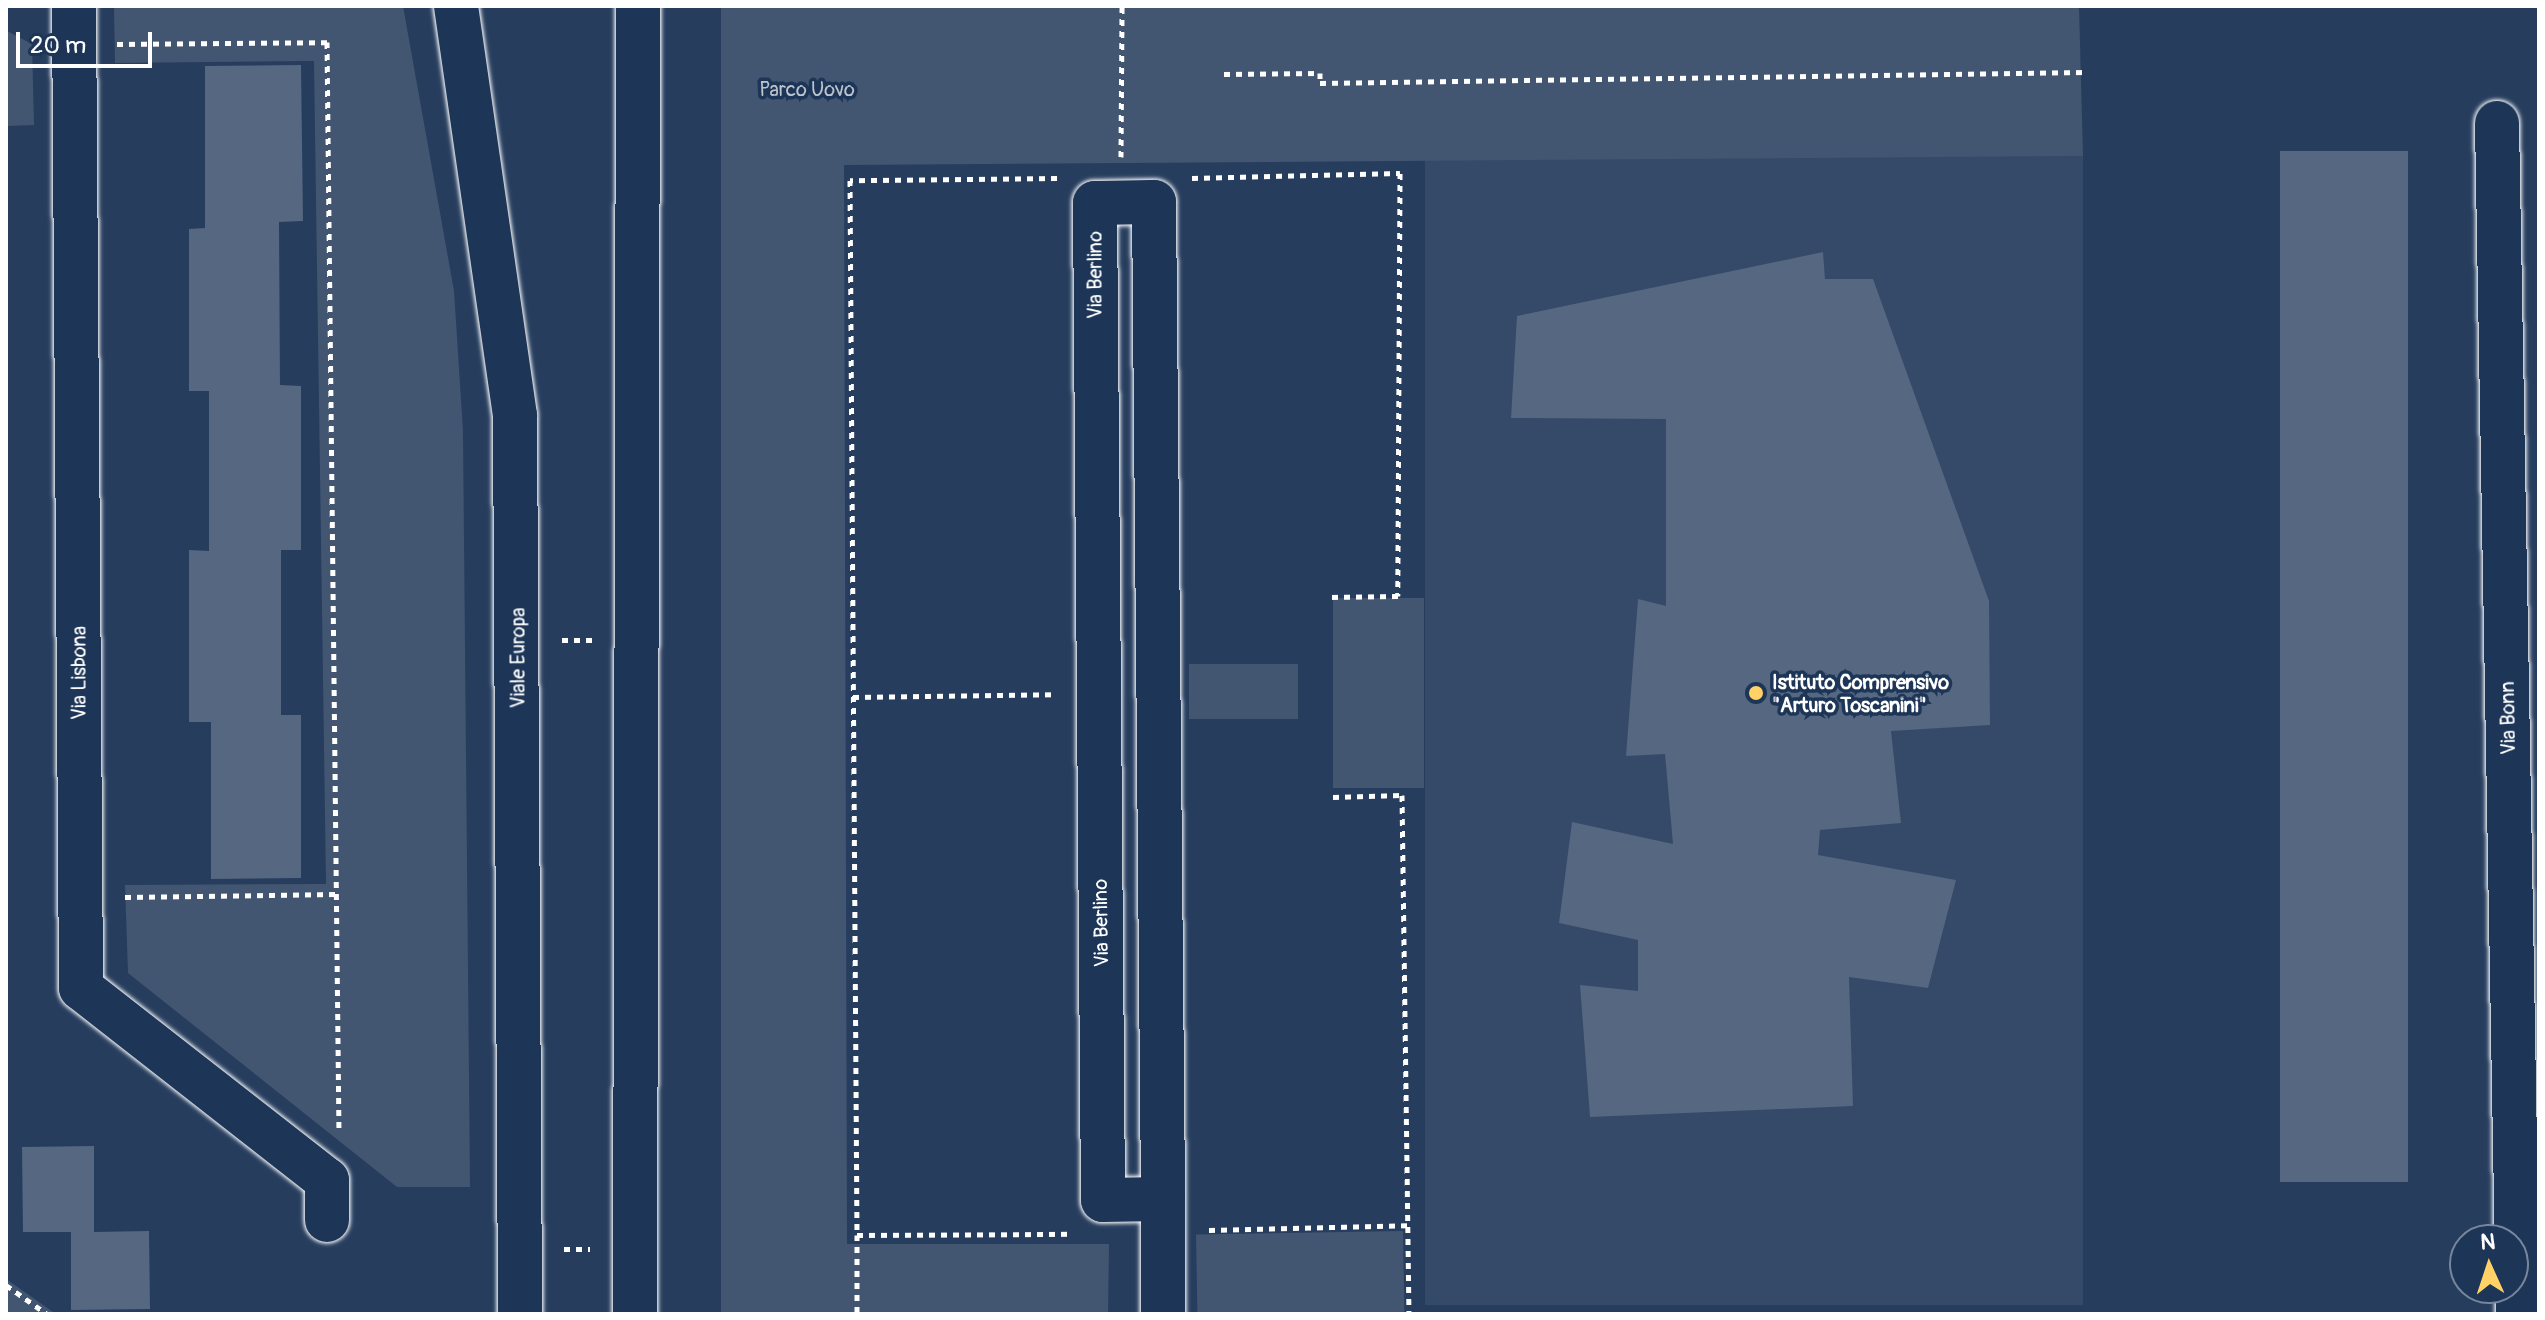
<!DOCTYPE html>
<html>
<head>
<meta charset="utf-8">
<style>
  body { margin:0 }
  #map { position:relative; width:2545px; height:1320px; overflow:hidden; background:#263d5e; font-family:Pangolin,sans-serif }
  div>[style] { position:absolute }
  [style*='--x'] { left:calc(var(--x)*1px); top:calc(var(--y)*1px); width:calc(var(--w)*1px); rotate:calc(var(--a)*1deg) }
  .built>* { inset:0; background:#344a68; transform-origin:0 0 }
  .green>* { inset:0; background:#425672; transform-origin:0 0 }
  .building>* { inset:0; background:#556781; transform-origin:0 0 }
  .path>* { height:5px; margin-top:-2.5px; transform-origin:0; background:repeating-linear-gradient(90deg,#fff 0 6px,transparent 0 12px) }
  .roads { filter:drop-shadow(0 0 2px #fff) drop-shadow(0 0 2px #fff) }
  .minor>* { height:44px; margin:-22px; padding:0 22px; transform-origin:22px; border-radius:22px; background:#1d3557 }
  .dots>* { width:22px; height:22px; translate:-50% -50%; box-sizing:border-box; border:4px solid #1d3557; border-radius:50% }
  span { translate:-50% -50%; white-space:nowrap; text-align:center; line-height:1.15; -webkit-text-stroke:7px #1d3557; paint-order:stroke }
  .park-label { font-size:20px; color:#bdc4ce }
  .street-label { font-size:20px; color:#fff }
  .poi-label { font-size:20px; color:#fff; font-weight:700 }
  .left { translate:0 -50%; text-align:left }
  .frame { position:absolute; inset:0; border:8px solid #fff; pointer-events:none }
  .north { position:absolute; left:2449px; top:1224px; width:80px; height:80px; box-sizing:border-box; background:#1d3557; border:2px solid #77869a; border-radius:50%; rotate:357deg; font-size:22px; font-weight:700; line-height:32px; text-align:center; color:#fff }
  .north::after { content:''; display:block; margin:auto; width:28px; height:36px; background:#ffd166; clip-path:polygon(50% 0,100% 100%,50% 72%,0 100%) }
  .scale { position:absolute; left:16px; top:32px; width:136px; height:36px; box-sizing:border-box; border:4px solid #fff; border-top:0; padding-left:10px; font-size:24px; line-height:28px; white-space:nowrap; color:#fff; -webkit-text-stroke:6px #1d3557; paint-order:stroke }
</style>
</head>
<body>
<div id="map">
  <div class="built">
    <div style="left:2083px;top:156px;width:1149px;height:658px;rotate:90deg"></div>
  </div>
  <div class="green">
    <div style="clip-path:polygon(114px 6px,403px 6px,454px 291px,463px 431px,470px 1187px,397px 1187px,128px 973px,125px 885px,326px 884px,314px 61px,115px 63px)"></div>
    <div style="clip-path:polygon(721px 6px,2079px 6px,2083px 156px,844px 165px,847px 1244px,1109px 1244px,1108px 1314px,721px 1314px)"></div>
    <div style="clip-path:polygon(7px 31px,32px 44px,34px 125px,6px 126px)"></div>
    <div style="left:1424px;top:598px;width:190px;height:91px;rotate:90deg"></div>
    <div style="left:1189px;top:664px;width:109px;height:55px"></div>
    <div style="left:1403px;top:1231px;width:83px;height:207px;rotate:89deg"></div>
    <div style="clip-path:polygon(6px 1279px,56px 1314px,281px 1314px,6px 1314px)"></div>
  </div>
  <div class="building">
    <div style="clip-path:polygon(301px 65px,303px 221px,279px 222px,280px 385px,301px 386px,301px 550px,281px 550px,281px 715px,301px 715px,301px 878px,211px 879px,211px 722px,189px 722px,189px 550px,209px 551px,209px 391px,189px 391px,189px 229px,205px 228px,205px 66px)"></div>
    <div style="left:2408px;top:151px;width:1031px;height:128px;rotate:90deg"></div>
    <div style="clip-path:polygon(1823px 252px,1825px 279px,1873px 279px,1989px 601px,1990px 725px,1891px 731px,1901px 823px,1820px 830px,1818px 855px,1956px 880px,1928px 988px,1849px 977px,1853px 1106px,1590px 1117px,1580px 985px,1638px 991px,1638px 940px,1559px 923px,1572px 822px,1673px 844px,1665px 754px,1626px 756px,1638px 599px,1666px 606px,1666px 419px,1511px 418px,1517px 316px)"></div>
    <div style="clip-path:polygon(94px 1146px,94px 1232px,149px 1231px,150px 1309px,71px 1310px,71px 1232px,23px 1232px,22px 1147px)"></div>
  </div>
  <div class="path">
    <div style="--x:117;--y:44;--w:210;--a:-0.5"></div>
    <div style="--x:327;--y:42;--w:1088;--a:89.37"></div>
    <div style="--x:1224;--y:74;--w:96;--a:-0.6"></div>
    <div style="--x:1320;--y:73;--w:10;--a:90"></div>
    <div style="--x:1320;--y:83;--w:767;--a:-0.82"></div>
    <div style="--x:1121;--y:157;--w:151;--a:-89.6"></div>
    <div style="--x:1057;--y:178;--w:207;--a:179.4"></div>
    <div style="--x:850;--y:180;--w:1055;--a:89.62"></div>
    <div style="--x:857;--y:1235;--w:216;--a:-0.3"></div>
    <div style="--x:1192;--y:178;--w:208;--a:-1.4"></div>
    <div style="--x:1400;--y:173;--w:423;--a:90.3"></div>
    <div style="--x:1398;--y:596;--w:69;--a:179.2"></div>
    <div style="--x:562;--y:640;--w:30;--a:0"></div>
    <div style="--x:853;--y:697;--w:203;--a:-0.8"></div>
    <div style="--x:1333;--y:797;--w:69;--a:-1.7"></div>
    <div style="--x:1402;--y:795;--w:519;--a:89.23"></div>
    <div style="--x:125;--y:897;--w:211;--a:-0.8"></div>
    <div style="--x:1209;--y:1230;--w:199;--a:-1.4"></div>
    <div style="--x:857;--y:1235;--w:79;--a:90"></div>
    <div style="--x:564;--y:1249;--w:26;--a:0"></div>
    <div style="--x:6;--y:1285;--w:50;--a:35.3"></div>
  </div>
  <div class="roads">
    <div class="minor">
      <div style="--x:74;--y:6;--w:982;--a:89.59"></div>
      <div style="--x:81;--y:988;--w:312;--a:38"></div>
      <div style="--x:327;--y:1180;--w:40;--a:90"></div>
      <div style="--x:456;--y:6;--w:413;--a:81.8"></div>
      <div style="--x:515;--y:415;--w:899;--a:89.68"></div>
      <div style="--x:2497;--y:123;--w:1191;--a:88.99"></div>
      <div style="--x:1154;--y:202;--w:997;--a:89.48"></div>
      <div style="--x:1163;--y:1199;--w:60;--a:179"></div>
      <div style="--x:1103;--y:1200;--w:997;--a:-90.46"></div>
      <div style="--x:1095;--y:203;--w:59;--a:-1"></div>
      <div style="--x:635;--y:1314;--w:1308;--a:-89.87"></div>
      <div style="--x:1163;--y:1314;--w:115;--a:-90"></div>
    </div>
  </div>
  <div class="dots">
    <div style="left:1756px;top:693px;background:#ffd166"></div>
  </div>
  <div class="park-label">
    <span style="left:807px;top:89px">Parco Uovo</span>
  </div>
  <div class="street-label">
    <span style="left:1095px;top:275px;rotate:-90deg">Via Berlino</span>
    <span style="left:518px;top:658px;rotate:-90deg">Viale Europa</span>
    <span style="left:79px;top:673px;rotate:-90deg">Via Lisbona</span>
    <span style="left:2508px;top:718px;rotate:-91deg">Via Bonn</span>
    <span style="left:1101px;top:923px;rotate:-91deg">Via Berlino</span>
  </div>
  <div class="poi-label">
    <span class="left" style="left:1772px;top:694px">Istituto Comprensivo<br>"Arturo Toscanini"</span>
  </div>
  <div class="frame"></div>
  <div class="north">N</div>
  <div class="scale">20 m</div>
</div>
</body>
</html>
